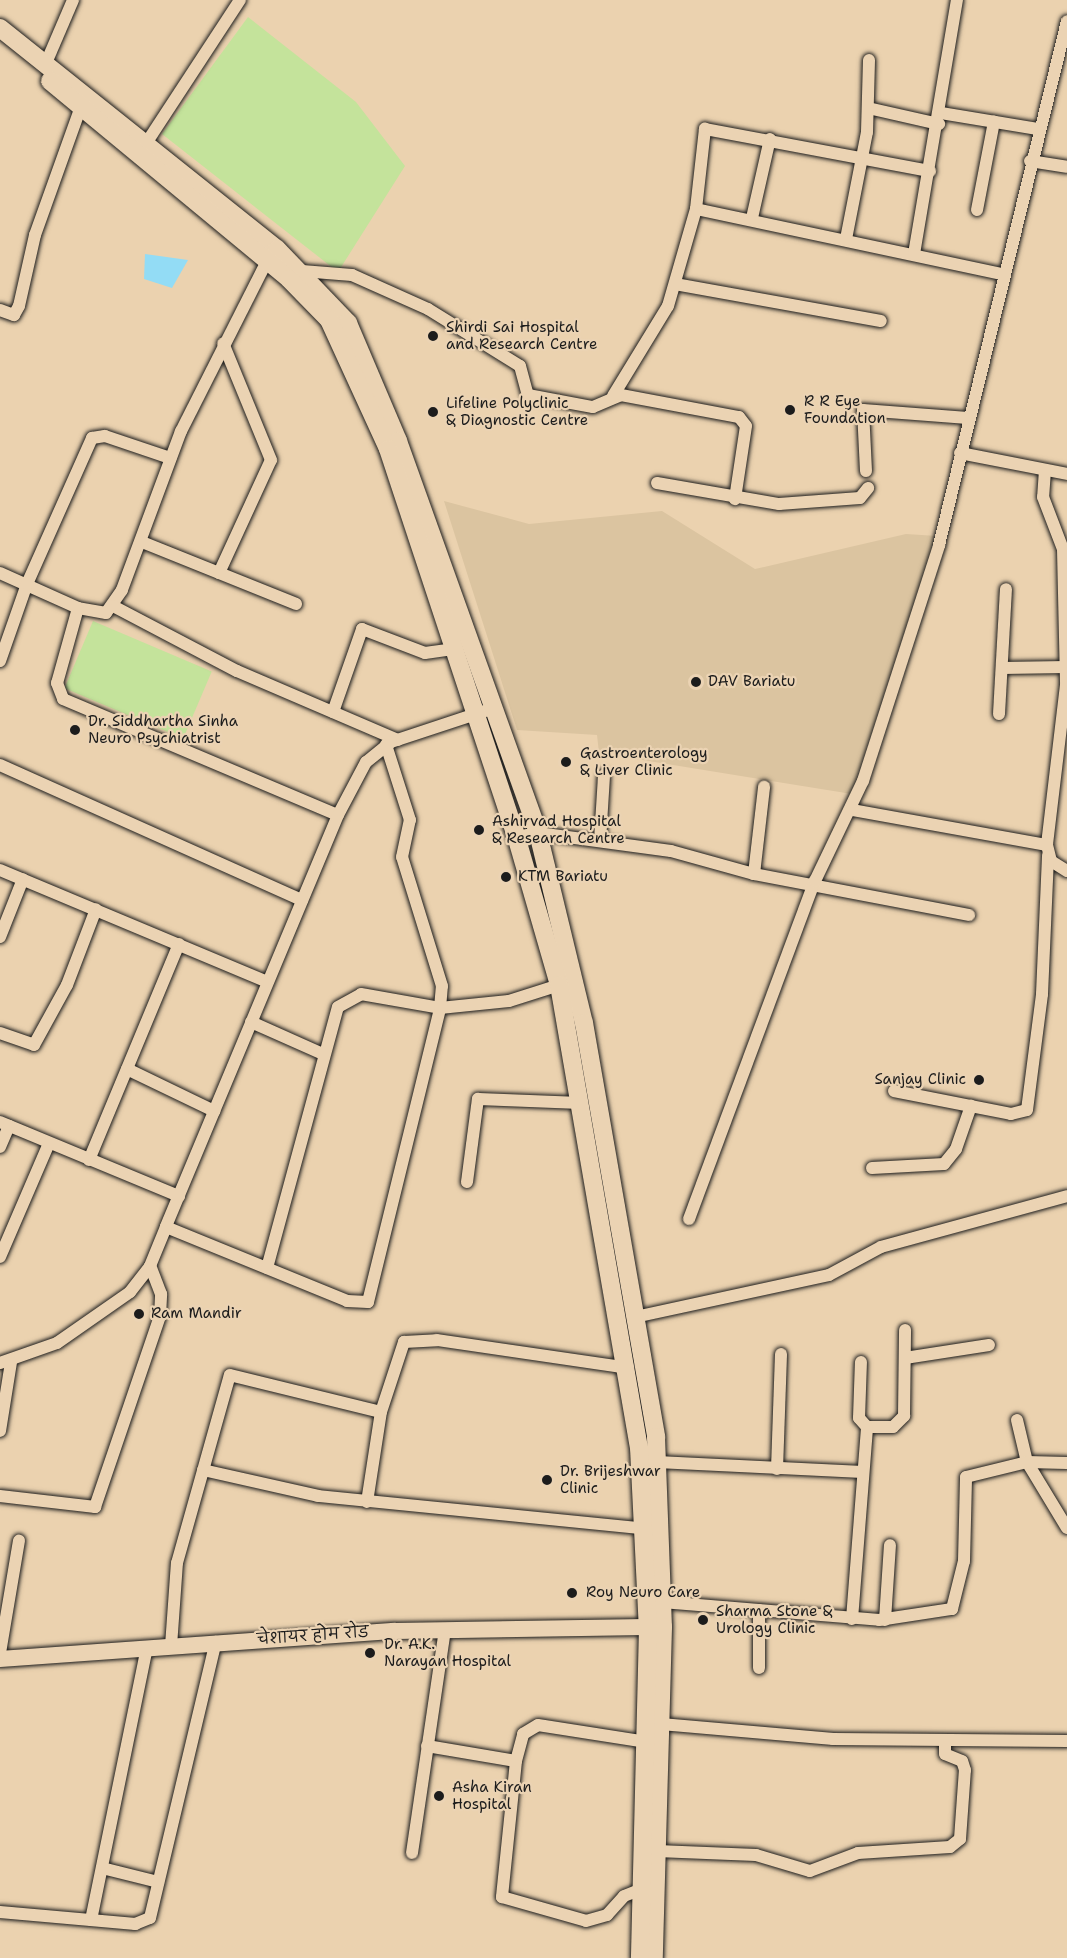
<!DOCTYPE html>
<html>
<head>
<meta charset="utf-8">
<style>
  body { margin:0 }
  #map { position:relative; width:1067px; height:1958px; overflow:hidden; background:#ebd2af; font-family:"Shantell Sans","Playpen Sans Deva",sans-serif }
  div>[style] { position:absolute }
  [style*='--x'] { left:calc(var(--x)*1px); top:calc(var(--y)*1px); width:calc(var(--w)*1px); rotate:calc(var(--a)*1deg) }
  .built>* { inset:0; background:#dbc4a0 }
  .green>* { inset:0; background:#c4e39b; transform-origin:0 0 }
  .water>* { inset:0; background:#93dcf5 }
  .roads { filter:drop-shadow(0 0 2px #1c1c1c) drop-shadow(0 0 2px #1c1c1c) }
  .minor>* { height:12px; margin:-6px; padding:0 6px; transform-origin:6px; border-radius:6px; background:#ebd3b3 }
  .tertiary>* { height:16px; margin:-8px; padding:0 8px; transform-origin:8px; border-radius:8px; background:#ebd3b3 }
  .secondary>* { height:18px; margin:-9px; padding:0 9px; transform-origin:9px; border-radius:9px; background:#ebd3b3 }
  .dots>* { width:16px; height:16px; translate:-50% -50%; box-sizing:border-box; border:3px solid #ebd3b3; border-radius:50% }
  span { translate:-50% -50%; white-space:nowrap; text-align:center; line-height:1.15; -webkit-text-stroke:4.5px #ebd3b3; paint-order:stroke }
  .poi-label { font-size:15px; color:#1c1c1c }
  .left { translate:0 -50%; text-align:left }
  .right { translate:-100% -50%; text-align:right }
  .street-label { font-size:15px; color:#1c1c1c }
</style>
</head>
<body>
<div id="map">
  <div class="built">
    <div style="clip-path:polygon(444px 501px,529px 524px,662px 511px,755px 569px,906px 534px,937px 536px,852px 794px,599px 753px,597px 735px,517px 730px)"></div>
  </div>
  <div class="green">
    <div style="clip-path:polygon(248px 17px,356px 102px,405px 166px,338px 272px,162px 134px)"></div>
    <div style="left:93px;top:621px;width:129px;height:73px;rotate:23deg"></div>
  </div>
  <div class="water">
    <div style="clip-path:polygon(145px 254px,188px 260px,172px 288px,144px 279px)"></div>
  </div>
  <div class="roads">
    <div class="minor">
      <div style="--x:46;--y:63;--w:69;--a:-66.8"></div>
      <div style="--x:868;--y:108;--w:73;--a:12.7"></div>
      <div style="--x:941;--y:113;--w:98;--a:9.4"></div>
      <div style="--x:147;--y:142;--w:170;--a:-56.8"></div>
      <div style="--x:1030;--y:161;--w:37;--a:9"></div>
      <div style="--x:696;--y:209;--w:313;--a:12"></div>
      <div style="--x:977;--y:210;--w:90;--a:-79.1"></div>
      <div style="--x:752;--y:218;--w:81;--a:-77.2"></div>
      <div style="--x:846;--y:239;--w:109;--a:-78.9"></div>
      <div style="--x:867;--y:132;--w:72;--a:-88.4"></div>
      <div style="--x:914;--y:254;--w:258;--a:-80.4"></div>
      <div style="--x:267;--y:261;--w:191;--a:116.8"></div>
      <div style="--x:181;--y:431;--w:170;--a:110.4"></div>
      <div style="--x:122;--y:590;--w:28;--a:125"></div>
      <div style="--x:106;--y:613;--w:28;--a:-170"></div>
      <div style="--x:78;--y:608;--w:78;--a:105.6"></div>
      <div style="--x:57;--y:683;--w:17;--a:69"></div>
      <div style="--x:63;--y:699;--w:298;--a:22.9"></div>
      <div style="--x:302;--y:271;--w:50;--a:4.6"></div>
      <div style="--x:352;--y:275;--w:83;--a:24.1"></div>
      <div style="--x:428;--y:309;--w:108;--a:31.8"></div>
      <div style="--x:520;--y:366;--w:30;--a:75"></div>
      <div style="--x:528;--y:395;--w:66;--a:10.5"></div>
      <div style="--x:593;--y:407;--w:30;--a:-23"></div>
      <div style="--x:621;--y:395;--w:120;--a:10.6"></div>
      <div style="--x:739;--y:417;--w:11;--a:52"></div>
      <div style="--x:746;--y:426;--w:74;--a:98.6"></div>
      <div style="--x:675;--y:284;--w:209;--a:10.2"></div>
      <div style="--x:0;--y:310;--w:15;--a:20"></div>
      <div style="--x:14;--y:315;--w:10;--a:-61"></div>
      <div style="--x:19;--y:306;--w:73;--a:-77.3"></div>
      <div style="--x:35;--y:235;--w:142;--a:-70.3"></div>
      <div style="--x:613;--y:396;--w:105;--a:-58.6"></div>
      <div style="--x:668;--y:306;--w:101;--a:-73.9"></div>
      <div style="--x:696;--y:209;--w:81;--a:-83.6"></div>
      <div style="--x:705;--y:129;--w:229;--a:10.6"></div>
      <div style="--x:960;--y:453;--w:109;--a:11.1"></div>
      <div style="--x:1045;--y:470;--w:27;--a:94"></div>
      <div style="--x:1043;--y:497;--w:56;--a:69"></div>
      <div style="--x:1063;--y:549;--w:136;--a:88.7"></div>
      <div style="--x:1066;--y:685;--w:161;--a:96.8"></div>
      <div style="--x:1047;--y:845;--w:16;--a:76"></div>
      <div style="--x:1051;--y:861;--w:19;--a:32"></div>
      <div style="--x:866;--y:471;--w:61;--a:-92.8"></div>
      <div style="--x:863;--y:410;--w:105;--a:4.4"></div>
      <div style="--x:657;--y:483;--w:124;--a:9.8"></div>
      <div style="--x:779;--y:504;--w:81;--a:-4.2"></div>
      <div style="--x:860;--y:498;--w:13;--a:-51"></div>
      <div style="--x:142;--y:542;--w:166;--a:21.9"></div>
      <div style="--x:0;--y:573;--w:85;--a:24.2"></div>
      <div style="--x:219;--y:573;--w:124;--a:-65.3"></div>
      <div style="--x:271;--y:460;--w:126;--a:-112.3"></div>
      <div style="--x:113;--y:606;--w:140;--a:27.7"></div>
      <div style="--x:237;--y:671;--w:175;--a:23.2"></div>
      <div style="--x:0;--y:661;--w:82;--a:-70.7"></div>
      <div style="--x:27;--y:584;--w:160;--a:-66"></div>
      <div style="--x:92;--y:438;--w:13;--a:-9"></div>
      <div style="--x:105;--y:436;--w:69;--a:18.7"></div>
      <div style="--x:1002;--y:668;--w:64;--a:-0.9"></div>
      <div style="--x:494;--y:708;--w:108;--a:161.7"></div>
      <div style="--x:391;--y:742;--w:32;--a:141"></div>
      <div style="--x:366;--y:762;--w:60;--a:117.8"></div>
      <div style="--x:338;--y:815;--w:446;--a:112.7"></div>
      <div style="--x:166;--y:1227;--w:196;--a:22.2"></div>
      <div style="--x:347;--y:1301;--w:21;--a:3"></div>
      <div style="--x:368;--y:1302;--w:303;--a:-76.2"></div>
      <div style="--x:440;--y:1008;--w:69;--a:-5.8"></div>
      <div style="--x:509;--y:1001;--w:52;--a:-17.7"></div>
      <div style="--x:333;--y:712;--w:88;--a:-70.7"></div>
      <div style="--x:362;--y:629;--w:67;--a:20.9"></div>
      <div style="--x:425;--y:653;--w:30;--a:-8"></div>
      <div style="--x:999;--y:714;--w:125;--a:-86.8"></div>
      <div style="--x:0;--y:765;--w:331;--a:24.1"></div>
      <div style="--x:852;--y:810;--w:198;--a:10.2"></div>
      <div style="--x:517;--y:837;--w:21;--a:-11"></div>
      <div style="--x:538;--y:833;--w:134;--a:7.7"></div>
      <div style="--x:671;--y:851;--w:86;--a:15.5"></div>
      <div style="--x:754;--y:874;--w:219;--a:10.8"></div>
      <div style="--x:600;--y:841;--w:66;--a:-86.5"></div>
      <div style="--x:0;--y:870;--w:290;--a:22.7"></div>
      <div style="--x:754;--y:874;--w:88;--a:-83.4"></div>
      <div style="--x:0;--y:937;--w:62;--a:-68.4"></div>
      <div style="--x:251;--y:1022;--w:79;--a:24"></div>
      <div style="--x:0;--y:1033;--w:36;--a:19"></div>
      <div style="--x:34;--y:1045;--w:68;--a:-61.2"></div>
      <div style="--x:67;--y:985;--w:81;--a:-69.1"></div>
      <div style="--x:127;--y:1069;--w:97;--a:25.8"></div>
      <div style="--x:894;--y:1091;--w:119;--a:11.1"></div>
      <div style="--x:1011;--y:1114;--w:16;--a:-14"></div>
      <div style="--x:1027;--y:1110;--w:117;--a:-82.6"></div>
      <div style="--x:1042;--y:994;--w:139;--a:-87.5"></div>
      <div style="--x:0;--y:1122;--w:194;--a:22.5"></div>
      <div style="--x:0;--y:1147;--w:23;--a:-67"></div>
      <div style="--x:89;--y:1160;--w:234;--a:-67.4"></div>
      <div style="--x:872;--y:1168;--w:72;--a:-3.2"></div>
      <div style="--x:944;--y:1164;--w:19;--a:-51"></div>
      <div style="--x:956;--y:1149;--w:46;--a:-70.8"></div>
      <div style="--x:467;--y:1182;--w:84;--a:-82.5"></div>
      <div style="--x:478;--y:1099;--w:103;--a:2.2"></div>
      <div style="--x:689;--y:1219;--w:361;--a:-69.6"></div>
      <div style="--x:815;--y:881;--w:111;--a:-64.4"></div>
      <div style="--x:863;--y:781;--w:248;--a:-72.1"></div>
      <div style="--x:939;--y:545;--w:539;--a:-76.27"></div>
      <div style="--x:0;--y:1257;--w:124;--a:-66.7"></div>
      <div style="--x:267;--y:1268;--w:270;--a:-74.8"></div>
      <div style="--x:338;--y:1007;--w:26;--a:-29"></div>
      <div style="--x:361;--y:994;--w:80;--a:10"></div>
      <div style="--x:440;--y:1008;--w:22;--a:-85"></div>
      <div style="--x:442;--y:986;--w:135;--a:-107.2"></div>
      <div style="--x:402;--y:857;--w:38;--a:-78"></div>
      <div style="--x:410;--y:820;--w:79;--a:-107.7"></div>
      <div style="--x:635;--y:1317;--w:198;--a:-12.2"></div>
      <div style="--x:829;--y:1275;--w:59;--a:-28.3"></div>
      <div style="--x:881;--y:1247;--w:193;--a:-15.3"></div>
      <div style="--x:905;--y:1358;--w:85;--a:-8.8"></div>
      <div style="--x:0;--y:1363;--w:60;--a:-19.3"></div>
      <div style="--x:57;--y:1343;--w:89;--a:-34.9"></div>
      <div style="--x:130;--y:1292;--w:33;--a:-52"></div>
      <div style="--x:150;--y:1266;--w:42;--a:-67.7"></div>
      <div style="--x:1017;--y:1420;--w:43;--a:76.6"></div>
      <div style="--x:1027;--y:1462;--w:77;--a:58.8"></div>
      <div style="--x:867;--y:1427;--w:26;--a:0"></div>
      <div style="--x:893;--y:1427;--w:16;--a:-45"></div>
      <div style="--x:904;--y:1416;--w:86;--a:-89.3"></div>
      <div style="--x:0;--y:1431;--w:70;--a:-80.9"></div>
      <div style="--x:658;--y:1462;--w:204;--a:2.8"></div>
      <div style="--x:777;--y:1469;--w:115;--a:-88"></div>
      <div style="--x:203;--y:1470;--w:118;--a:12.7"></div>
      <div style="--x:318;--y:1496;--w:330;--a:5.7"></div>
      <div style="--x:0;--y:1496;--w:96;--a:6.6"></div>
      <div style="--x:95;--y:1507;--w:202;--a:-71.2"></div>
      <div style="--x:160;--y:1316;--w:22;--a:-87"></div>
      <div style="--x:161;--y:1294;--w:30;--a:-111"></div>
      <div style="--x:367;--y:1502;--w:91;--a:-81.2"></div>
      <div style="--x:381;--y:1412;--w:74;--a:-71.8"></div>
      <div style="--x:404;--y:1342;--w:33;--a:-3"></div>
      <div style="--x:437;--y:1340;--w:193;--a:8.3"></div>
      <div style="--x:662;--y:1602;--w:218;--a:4.7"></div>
      <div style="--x:879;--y:1620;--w:74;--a:-8.6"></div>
      <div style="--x:952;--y:1609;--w:49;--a:-76"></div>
      <div style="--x:964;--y:1561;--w:84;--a:-88.6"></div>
      <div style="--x:966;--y:1477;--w:63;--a:-13.8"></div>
      <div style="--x:1027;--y:1462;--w:40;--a:1.4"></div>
      <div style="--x:852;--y:1619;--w:193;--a:-85.5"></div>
      <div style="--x:867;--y:1427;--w:12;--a:-132"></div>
      <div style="--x:859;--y:1418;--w:56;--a:-88"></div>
      <div style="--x:885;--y:1620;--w:75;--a:-86.2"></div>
      <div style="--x:171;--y:1646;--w:83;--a:-85.9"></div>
      <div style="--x:177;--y:1563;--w:195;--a:-74.3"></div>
      <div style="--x:230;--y:1375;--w:155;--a:13.8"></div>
      <div style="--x:0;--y:1653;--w:114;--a:-80.4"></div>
      <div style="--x:759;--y:1668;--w:58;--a:-90"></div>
      <div style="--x:661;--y:1724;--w:173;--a:5"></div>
      <div style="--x:833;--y:1739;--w:234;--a:0.5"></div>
      <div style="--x:427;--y:1746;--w:90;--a:9.6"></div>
      <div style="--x:516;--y:1761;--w:28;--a:-75"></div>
      <div style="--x:523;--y:1734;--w:17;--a:-31"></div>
      <div style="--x:538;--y:1725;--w:110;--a:8.9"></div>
      <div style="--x:516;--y:1761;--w:137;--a:95.9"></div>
      <div style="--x:502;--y:1897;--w:87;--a:15.9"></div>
      <div style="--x:586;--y:1921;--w:22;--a:-16"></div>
      <div style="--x:607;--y:1915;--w:25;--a:-48"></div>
      <div style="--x:624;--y:1896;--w:19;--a:-21"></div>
      <div style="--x:657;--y:1851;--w:99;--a:2.3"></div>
      <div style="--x:756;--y:1855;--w:56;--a:16.5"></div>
      <div style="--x:810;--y:1871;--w:51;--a:-20.6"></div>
      <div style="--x:858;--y:1853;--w:92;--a:-3.7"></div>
      <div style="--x:950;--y:1847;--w:13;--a:-39"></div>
      <div style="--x:960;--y:1839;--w:69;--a:-85.9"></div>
      <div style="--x:965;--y:1770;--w:9;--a:-108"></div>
      <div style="--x:962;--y:1761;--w:18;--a:-158"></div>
      <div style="--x:945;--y:1754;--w:14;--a:-90"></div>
      <div style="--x:412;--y:1853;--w:226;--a:-81.6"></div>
      <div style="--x:102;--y:1868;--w:58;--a:14"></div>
      <div style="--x:0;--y:1912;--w:136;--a:5.1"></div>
      <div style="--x:135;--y:1924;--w:16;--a:-22"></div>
      <div style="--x:150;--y:1918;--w:284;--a:-76.6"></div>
      <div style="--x:91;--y:1920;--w:278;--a:-78.4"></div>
    </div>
    <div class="tertiary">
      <div style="--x:0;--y:1659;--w:396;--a:-4.1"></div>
      <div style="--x:395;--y:1631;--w:267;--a:-0.9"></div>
    </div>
    <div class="secondary">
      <div style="--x:0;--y:28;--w:354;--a:38.6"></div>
      <div style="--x:277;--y:249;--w:103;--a:46.2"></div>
      <div style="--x:348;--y:323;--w:128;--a:67"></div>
      <div style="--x:398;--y:441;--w:416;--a:70.3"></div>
      <div style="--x:538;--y:833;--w:195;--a:76.4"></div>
      <div style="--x:584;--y:1023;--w:420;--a:80.1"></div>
      <div style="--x:656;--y:1437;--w:190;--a:87.9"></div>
      <div style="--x:663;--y:1627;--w:331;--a:91.6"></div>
      <div style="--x:50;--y:81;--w:310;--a:39.6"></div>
      <div style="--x:289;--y:279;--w:57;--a:45.7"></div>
      <div style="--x:329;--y:320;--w:142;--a:65.4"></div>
      <div style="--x:388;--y:449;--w:400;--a:71.7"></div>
      <div style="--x:514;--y:829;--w:162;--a:73.9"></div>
      <div style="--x:559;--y:985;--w:469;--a:80.2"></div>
      <div style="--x:639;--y:1447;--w:181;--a:87.2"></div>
      <div style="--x:648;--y:1628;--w:330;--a:91.4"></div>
    </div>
  </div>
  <div class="dots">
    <div style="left:433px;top:336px;background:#1c1c1c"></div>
    <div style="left:790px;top:410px;background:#1c1c1c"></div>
    <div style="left:433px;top:412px;background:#1c1c1c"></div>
    <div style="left:696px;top:682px;background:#1c1c1c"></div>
    <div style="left:75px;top:730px;background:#1c1c1c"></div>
    <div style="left:566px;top:762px;background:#1c1c1c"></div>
    <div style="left:479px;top:830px;background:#1c1c1c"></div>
    <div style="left:506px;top:877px;background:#1c1c1c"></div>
    <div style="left:979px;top:1080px;background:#1c1c1c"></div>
    <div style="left:139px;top:1314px;background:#1c1c1c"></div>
    <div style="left:547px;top:1480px;background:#1c1c1c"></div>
    <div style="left:572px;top:1593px;background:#1c1c1c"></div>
    <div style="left:703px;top:1620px;background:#1c1c1c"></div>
    <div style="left:370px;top:1653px;background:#1c1c1c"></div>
    <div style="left:439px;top:1796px;background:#1c1c1c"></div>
  </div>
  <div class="poi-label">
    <span class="left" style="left:446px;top:336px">Shirdi Sai Hospital<br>and Research Centre</span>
    <span class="left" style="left:804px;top:410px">R R Eye<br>Foundation</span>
    <span class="left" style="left:446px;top:412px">Lifeline Polyclinic<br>&amp; Diagnostic Centre</span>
    <span class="left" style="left:708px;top:682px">DAV Bariatu</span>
    <span class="left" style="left:88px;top:730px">Dr. Siddhartha Sinha<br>Neuro Psychiatrist</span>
    <span class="left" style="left:580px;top:762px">Gastroenterology<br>&amp; Liver Clinic</span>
    <span class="left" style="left:492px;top:830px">Ashirvad Hospital<br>&amp; Research Centre</span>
    <span class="left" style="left:518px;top:877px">KTM Bariatu</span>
    <span class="right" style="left:966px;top:1080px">Sanjay Clinic</span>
    <span class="left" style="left:151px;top:1314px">Ram Mandir</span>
    <span class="left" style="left:560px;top:1480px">Dr. Brijeshwar<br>Clinic</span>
    <span class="left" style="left:586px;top:1593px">Roy Neuro Care</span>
    <span class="left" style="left:716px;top:1620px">Sharma Stone &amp;<br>Urology Clinic</span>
    <span class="left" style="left:384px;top:1653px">Dr. A.K.<br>Narayan Hospital</span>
    <span class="left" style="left:452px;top:1796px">Asha Kiran<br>Hospital</span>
  </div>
  <div class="street-label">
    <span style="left:313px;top:1636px;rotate:-4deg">चेशायर होम रोड</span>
  </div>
</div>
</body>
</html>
